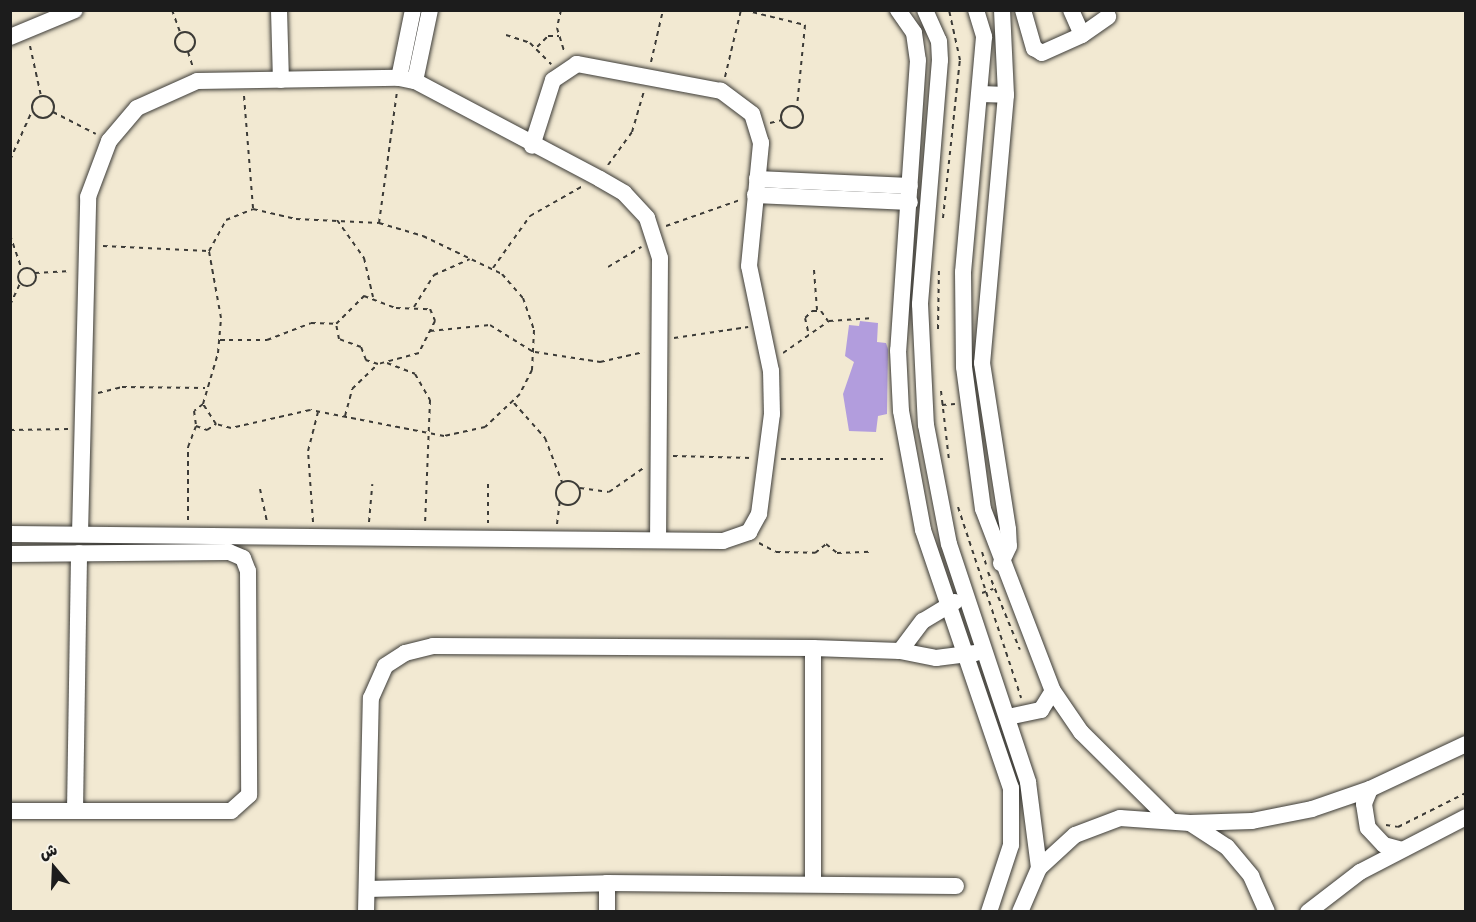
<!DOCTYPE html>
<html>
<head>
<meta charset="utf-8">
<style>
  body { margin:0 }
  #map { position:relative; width:1476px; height:922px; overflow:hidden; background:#f2e9d2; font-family:"Patrick Hand","Playpen Sans Arabic",sans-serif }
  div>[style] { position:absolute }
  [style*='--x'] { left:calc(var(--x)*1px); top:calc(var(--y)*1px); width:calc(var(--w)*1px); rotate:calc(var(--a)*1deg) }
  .building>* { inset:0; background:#b29ddd }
  .path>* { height:2px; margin-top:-1px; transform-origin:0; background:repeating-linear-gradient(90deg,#3c3b37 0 4.5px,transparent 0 9px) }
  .path>.ring { margin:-1px; padding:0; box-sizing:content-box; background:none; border:2px solid #3c3b37; border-radius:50% }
  .roads { filter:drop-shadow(0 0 2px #3c3b37) drop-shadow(0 0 2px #3c3b37) }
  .minor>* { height:16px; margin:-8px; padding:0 8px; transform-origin:8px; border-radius:8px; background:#fff }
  span { translate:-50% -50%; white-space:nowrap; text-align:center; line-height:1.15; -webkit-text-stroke:5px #f7f3e8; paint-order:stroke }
  .frame { position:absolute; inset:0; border:12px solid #1c1c1c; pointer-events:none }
  .north { position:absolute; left:24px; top:838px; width:60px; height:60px; -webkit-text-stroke:4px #f7f3e8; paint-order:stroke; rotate:341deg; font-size:16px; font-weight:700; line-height:24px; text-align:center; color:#1c1c1c }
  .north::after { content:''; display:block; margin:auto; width:21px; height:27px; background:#1c1c1c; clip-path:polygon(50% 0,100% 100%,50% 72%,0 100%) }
</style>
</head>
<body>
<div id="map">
  <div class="building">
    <div style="clip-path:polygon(860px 321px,878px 323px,877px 342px,886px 343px,888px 349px,887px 414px,878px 416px,876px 432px,849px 431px,843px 394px,854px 362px,845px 356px,849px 325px,859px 326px)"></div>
  </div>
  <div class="path">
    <div style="--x:172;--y:10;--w:23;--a:70"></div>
    <div style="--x:561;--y:10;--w:18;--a:103"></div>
    <div style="--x:557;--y:28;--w:27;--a:73"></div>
    <div style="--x:744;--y:10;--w:63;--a:13.8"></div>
    <div style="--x:805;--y:25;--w:82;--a:95.6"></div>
    <div class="ring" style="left:175px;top:32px;width:18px;height:18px"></div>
    <div style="--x:506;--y:35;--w:25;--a:18"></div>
    <div style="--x:530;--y:43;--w:30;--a:45"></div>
    <div style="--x:30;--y:46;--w:51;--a:77.6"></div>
    <div style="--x:537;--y:47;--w:16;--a:-45"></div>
    <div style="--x:548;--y:36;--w:11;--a:0"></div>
    <div style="--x:188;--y:52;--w:16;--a:72"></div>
    <div style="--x:651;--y:62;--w:53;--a:-77"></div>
    <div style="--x:725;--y:77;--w:69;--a:-76.6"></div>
    <div style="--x:244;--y:96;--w:113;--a:85.4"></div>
    <div class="ring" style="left:32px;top:96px;width:20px;height:20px"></div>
    <div class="ring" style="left:781px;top:106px;width:20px;height:20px"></div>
    <div style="--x:53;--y:112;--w:48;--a:27.1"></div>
    <div style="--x:770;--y:123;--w:12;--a:-14"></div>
    <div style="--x:10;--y:160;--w:54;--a:-65.8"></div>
    <div style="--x:608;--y:165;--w:41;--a:-54"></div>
    <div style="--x:632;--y:132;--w:43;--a:-73.7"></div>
    <div style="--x:253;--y:209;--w:44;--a:13.1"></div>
    <div style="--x:296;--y:219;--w:83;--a:2.8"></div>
    <div style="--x:379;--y:223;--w:46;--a:16.5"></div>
    <div style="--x:423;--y:236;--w:88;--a:25.7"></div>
    <div style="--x:502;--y:274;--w:32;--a:49"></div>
    <div style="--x:523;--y:298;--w:34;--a:71"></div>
    <div style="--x:534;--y:330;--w:40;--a:92.9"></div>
    <div style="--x:532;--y:370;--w:27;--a:117"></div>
    <div style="--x:520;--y:394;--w:48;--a:136.7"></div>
    <div style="--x:485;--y:427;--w:42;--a:167.6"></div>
    <div style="--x:444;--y:436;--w:136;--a:-169"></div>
    <div style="--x:310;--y:410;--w:81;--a:167.2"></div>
    <div style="--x:231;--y:428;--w:16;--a:-165"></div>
    <div style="--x:216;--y:424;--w:24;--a:-123"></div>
    <div style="--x:203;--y:404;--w:53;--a:-73.6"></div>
    <div style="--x:218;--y:353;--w:35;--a:-85"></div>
    <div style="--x:221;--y:318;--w:68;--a:-100.2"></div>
    <div style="--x:209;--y:251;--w:35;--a:-61"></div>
    <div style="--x:226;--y:220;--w:29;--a:-22"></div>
    <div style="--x:943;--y:218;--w:159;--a:-83.9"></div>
    <div style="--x:960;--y:60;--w:51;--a:-102.4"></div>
    <div style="--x:337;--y:220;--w:47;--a:54.6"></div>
    <div style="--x:364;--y:258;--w:40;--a:77"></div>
    <div style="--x:379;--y:223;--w:132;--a:-82.2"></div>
    <div style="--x:666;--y:226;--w:78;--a:-19.4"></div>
    <div style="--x:10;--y:235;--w:37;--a:71"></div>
    <div style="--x:103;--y:246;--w:105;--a:2.7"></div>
    <div style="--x:608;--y:267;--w:39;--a:-31"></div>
    <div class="ring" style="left:18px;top:268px;width:16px;height:16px"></div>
    <div style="--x:493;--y:268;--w:64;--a:-54.6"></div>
    <div style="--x:530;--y:216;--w:59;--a:-29.6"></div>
    <div style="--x:814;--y:270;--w:40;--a:85.7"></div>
    <div style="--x:35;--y:273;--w:36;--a:-3"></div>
    <div style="--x:364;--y:296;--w:34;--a:21"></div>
    <div style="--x:396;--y:308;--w:34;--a:2"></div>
    <div style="--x:430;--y:309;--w:13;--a:67"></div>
    <div style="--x:435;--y:321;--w:36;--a:117"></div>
    <div style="--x:419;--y:353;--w:42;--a:165"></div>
    <div style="--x:378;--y:364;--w:13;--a:-162"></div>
    <div style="--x:366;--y:360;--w:14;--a:-111"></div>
    <div style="--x:361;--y:347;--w:23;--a:-160"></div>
    <div style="--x:339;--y:339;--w:15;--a:-101"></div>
    <div style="--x:336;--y:324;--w:40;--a:-45"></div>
    <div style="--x:10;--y:305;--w:23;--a:-65"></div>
    <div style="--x:414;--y:307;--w:38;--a:-58"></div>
    <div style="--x:434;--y:275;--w:39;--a:-24"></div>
    <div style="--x:938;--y:329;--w:61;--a:-89.1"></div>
    <div style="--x:430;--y:331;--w:60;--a:-5.7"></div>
    <div style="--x:490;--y:325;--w:53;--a:31.9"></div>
    <div style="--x:808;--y:331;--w:13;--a:-103"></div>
    <div style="--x:805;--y:318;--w:10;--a:-45"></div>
    <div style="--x:812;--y:311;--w:9;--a:0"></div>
    <div style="--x:821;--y:311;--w:12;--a:55"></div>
    <div style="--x:674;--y:338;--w:75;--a:-8.5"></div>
    <div style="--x:220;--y:340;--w:47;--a:0"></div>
    <div style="--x:267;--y:340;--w:47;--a:-21.1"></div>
    <div style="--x:311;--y:323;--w:25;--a:2"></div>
    <div style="--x:535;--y:352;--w:66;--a:8.7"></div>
    <div style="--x:600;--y:362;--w:45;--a:-12.8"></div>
    <div style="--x:783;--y:353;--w:56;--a:-34.8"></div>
    <div style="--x:829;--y:321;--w:45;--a:-3.8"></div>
    <div style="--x:387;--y:363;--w:30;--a:21"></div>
    <div style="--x:415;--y:374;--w:30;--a:60"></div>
    <div style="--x:430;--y:400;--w:123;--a:92.3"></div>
    <div style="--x:941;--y:391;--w:69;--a:83.4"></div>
    <div style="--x:98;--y:393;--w:25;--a:-14"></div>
    <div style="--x:122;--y:387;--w:83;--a:0.7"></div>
    <div style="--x:514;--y:403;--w:47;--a:48.5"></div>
    <div style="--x:545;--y:438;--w:47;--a:68.9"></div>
    <div style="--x:203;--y:404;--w:11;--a:142"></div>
    <div style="--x:194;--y:411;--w:15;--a:82"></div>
    <div style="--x:196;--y:426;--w:12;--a:20"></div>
    <div style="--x:207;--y:430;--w:11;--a:-34"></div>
    <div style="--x:942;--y:405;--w:13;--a:-4"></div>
    <div style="--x:345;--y:416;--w:28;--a:-75"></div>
    <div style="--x:352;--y:389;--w:35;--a:-44"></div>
    <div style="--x:10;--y:430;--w:58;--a:-1"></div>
    <div style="--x:673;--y:456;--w:79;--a:1.5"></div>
    <div style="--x:781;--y:459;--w:102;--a:0"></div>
    <div class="ring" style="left:556px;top:481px;width:22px;height:22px"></div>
    <div style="--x:488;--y:484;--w:39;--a:90"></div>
    <div style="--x:580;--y:488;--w:29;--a:8"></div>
    <div style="--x:609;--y:492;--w:44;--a:-34.8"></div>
    <div style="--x:260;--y:489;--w:33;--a:78"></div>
    <div style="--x:958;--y:507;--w:201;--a:71.7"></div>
    <div style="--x:188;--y:520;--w:73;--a:-90"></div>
    <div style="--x:188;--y:447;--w:22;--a:-69"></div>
    <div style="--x:313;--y:522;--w:71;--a:-94"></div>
    <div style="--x:308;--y:451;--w:40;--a:-75.6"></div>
    <div style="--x:369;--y:522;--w:38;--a:-85"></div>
    <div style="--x:557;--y:524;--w:23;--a:-83"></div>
    <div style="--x:759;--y:543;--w:19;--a:28"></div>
    <div style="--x:776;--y:552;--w:39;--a:1"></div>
    <div style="--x:815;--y:553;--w:14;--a:-39"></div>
    <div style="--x:826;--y:544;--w:14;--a:39"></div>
    <div style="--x:837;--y:553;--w:33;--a:-2"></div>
    <div style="--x:982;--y:552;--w:13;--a:72"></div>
    <div style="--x:988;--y:572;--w:84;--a:67.7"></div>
    <div style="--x:982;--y:593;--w:12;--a:-20"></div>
    <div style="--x:1386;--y:825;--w:12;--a:9"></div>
    <div style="--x:1398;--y:827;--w:76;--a:-26.6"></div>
  </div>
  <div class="roads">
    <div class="minor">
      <div style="--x:279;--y:10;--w:70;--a:88.4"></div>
      <div style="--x:898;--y:10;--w:28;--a:55"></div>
      <div style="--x:914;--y:33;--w:27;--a:82"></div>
      <div style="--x:918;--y:60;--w:291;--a:93.9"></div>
      <div style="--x:898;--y:350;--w:61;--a:87.2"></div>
      <div style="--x:901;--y:411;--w:121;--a:79.5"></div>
      <div style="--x:923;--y:530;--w:273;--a:71.2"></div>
      <div style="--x:1011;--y:788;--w:57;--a:90"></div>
      <div style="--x:1011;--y:845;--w:71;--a:108.2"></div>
      <div style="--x:925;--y:10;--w:34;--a:66"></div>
      <div style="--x:939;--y:41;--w:19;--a:87"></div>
      <div style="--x:940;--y:60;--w:245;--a:94.7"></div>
      <div style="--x:920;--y:304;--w:121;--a:87.2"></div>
      <div style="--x:926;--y:425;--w:121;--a:79.1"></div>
      <div style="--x:949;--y:544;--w:251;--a:71.6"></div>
      <div style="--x:1028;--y:782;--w:87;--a:82.7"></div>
      <div style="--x:976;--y:10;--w:28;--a:73"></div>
      <div style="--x:984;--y:37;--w:236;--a:95.1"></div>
      <div style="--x:963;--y:272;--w:95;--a:89.4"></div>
      <div style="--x:964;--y:367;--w:143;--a:82.4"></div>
      <div style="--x:983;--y:509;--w:195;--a:69"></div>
      <div style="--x:1053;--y:691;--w:50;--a:55.7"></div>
      <div style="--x:1081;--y:732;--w:124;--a:44.7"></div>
      <div style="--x:1002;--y:10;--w:85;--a:87.3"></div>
      <div style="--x:1023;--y:10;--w:40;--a:74"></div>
      <div style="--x:1034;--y:48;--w:9;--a:32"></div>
      <div style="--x:1042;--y:53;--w:44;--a:-24.2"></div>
      <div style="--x:1071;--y:10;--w:27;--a:66"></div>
      <div style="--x:1082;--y:35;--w:32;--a:-35"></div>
      <div style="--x:10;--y:37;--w:70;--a:-22.6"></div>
      <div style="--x:399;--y:78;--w:69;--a:-78.4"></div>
      <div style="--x:415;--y:81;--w:73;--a:-78.1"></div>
      <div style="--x:981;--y:94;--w:25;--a:2"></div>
      <div style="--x:1006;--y:95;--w:269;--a:95.1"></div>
      <div style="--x:982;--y:363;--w:168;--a:81.1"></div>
      <div style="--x:1008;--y:529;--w:17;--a:87"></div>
      <div style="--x:1009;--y:546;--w:19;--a:115"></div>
      <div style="--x:757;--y:179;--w:153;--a:2.6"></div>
      <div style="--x:755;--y:195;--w:155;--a:2.6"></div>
      <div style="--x:10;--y:534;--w:713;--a:0.56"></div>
      <div style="--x:723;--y:541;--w:28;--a:-19"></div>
      <div style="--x:749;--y:532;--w:21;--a:-61"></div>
      <div style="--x:759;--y:514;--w:101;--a:-82.6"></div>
      <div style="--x:772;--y:414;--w:43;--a:-91.3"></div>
      <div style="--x:771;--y:371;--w:107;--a:-101.8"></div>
      <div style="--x:749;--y:266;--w:124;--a:-84.4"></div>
      <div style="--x:761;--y:143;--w:30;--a:-107"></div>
      <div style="--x:752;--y:114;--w:39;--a:-143"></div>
      <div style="--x:721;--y:91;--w:147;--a:-169.4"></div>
      <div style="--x:577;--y:64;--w:29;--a:146"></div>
      <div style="--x:553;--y:80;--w:69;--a:107.7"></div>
      <div style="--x:80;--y:534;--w:337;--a:-88.6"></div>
      <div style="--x:88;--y:197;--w:60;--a:-69.4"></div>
      <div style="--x:109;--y:141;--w:43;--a:-49.7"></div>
      <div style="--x:137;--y:108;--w:66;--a:-24.2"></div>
      <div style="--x:197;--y:81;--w:202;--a:-0.9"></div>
      <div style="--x:399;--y:78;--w:16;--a:11"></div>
      <div style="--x:415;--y:81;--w:209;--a:27.9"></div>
      <div style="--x:600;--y:179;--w:28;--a:30"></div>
      <div style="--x:624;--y:193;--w:34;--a:47"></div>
      <div style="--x:647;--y:218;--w:42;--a:72"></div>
      <div style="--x:660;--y:258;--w:282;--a:90.4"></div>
      <div style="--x:10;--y:554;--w:219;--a:-0.5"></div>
      <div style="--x:229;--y:552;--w:15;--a:23"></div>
      <div style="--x:243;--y:558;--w:14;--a:69"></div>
      <div style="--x:248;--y:571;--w:224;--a:89.7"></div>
      <div style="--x:249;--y:795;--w:24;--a:138"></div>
      <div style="--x:231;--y:811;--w:221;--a:180"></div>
      <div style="--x:813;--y:648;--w:234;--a:90"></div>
      <div style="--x:900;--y:651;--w:38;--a:-53"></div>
      <div style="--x:923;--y:621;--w:37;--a:-31"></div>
      <div style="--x:1008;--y:717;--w:34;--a:-12"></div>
      <div style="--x:1041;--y:710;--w:22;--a:-58"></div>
      <div style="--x:1370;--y:789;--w:16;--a:112"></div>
      <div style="--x:1364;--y:804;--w:24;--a:81"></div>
      <div style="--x:1368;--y:828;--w:23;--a:47"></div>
      <div style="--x:1384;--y:845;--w:16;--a:15"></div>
      <div style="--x:75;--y:811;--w:258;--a:-89.1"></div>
      <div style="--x:1190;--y:823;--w:62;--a:-1.8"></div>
      <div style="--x:1252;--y:821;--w:61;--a:-11.3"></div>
      <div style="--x:1312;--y:809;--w:61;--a:-19"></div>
      <div style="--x:1370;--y:789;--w:106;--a:-25.1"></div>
      <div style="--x:367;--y:889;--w:240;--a:-1.4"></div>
      <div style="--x:607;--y:883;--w:349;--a:0.5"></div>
      <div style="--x:366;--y:912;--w:214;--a:-88.7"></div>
      <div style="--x:371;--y:698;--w:35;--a:-66"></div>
      <div style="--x:385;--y:666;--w:24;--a:-33"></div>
      <div style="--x:405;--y:653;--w:29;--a:-14"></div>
      <div style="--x:433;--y:646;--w:380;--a:0.3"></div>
      <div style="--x:813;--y:648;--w:87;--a:2"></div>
      <div style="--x:900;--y:651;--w:37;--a:11"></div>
      <div style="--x:936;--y:658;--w:40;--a:-7.1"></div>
      <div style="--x:607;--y:912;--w:29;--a:-90"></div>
      <div style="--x:1020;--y:912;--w:48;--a:-66.6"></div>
      <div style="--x:1039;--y:868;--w:49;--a:-42.5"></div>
      <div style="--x:1075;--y:835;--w:48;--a:-20.7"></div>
      <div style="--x:1120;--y:818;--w:70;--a:4.1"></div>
      <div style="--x:1190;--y:823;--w:44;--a:33"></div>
      <div style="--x:1227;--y:847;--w:38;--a:50"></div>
      <div style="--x:1251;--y:876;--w:39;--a:66"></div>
      <div style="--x:1308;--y:912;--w:66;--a:-37.6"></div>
      <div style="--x:1360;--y:872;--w:119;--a:-27.4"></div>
    </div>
  </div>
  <div class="frame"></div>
  <div class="north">ش</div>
</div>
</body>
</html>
